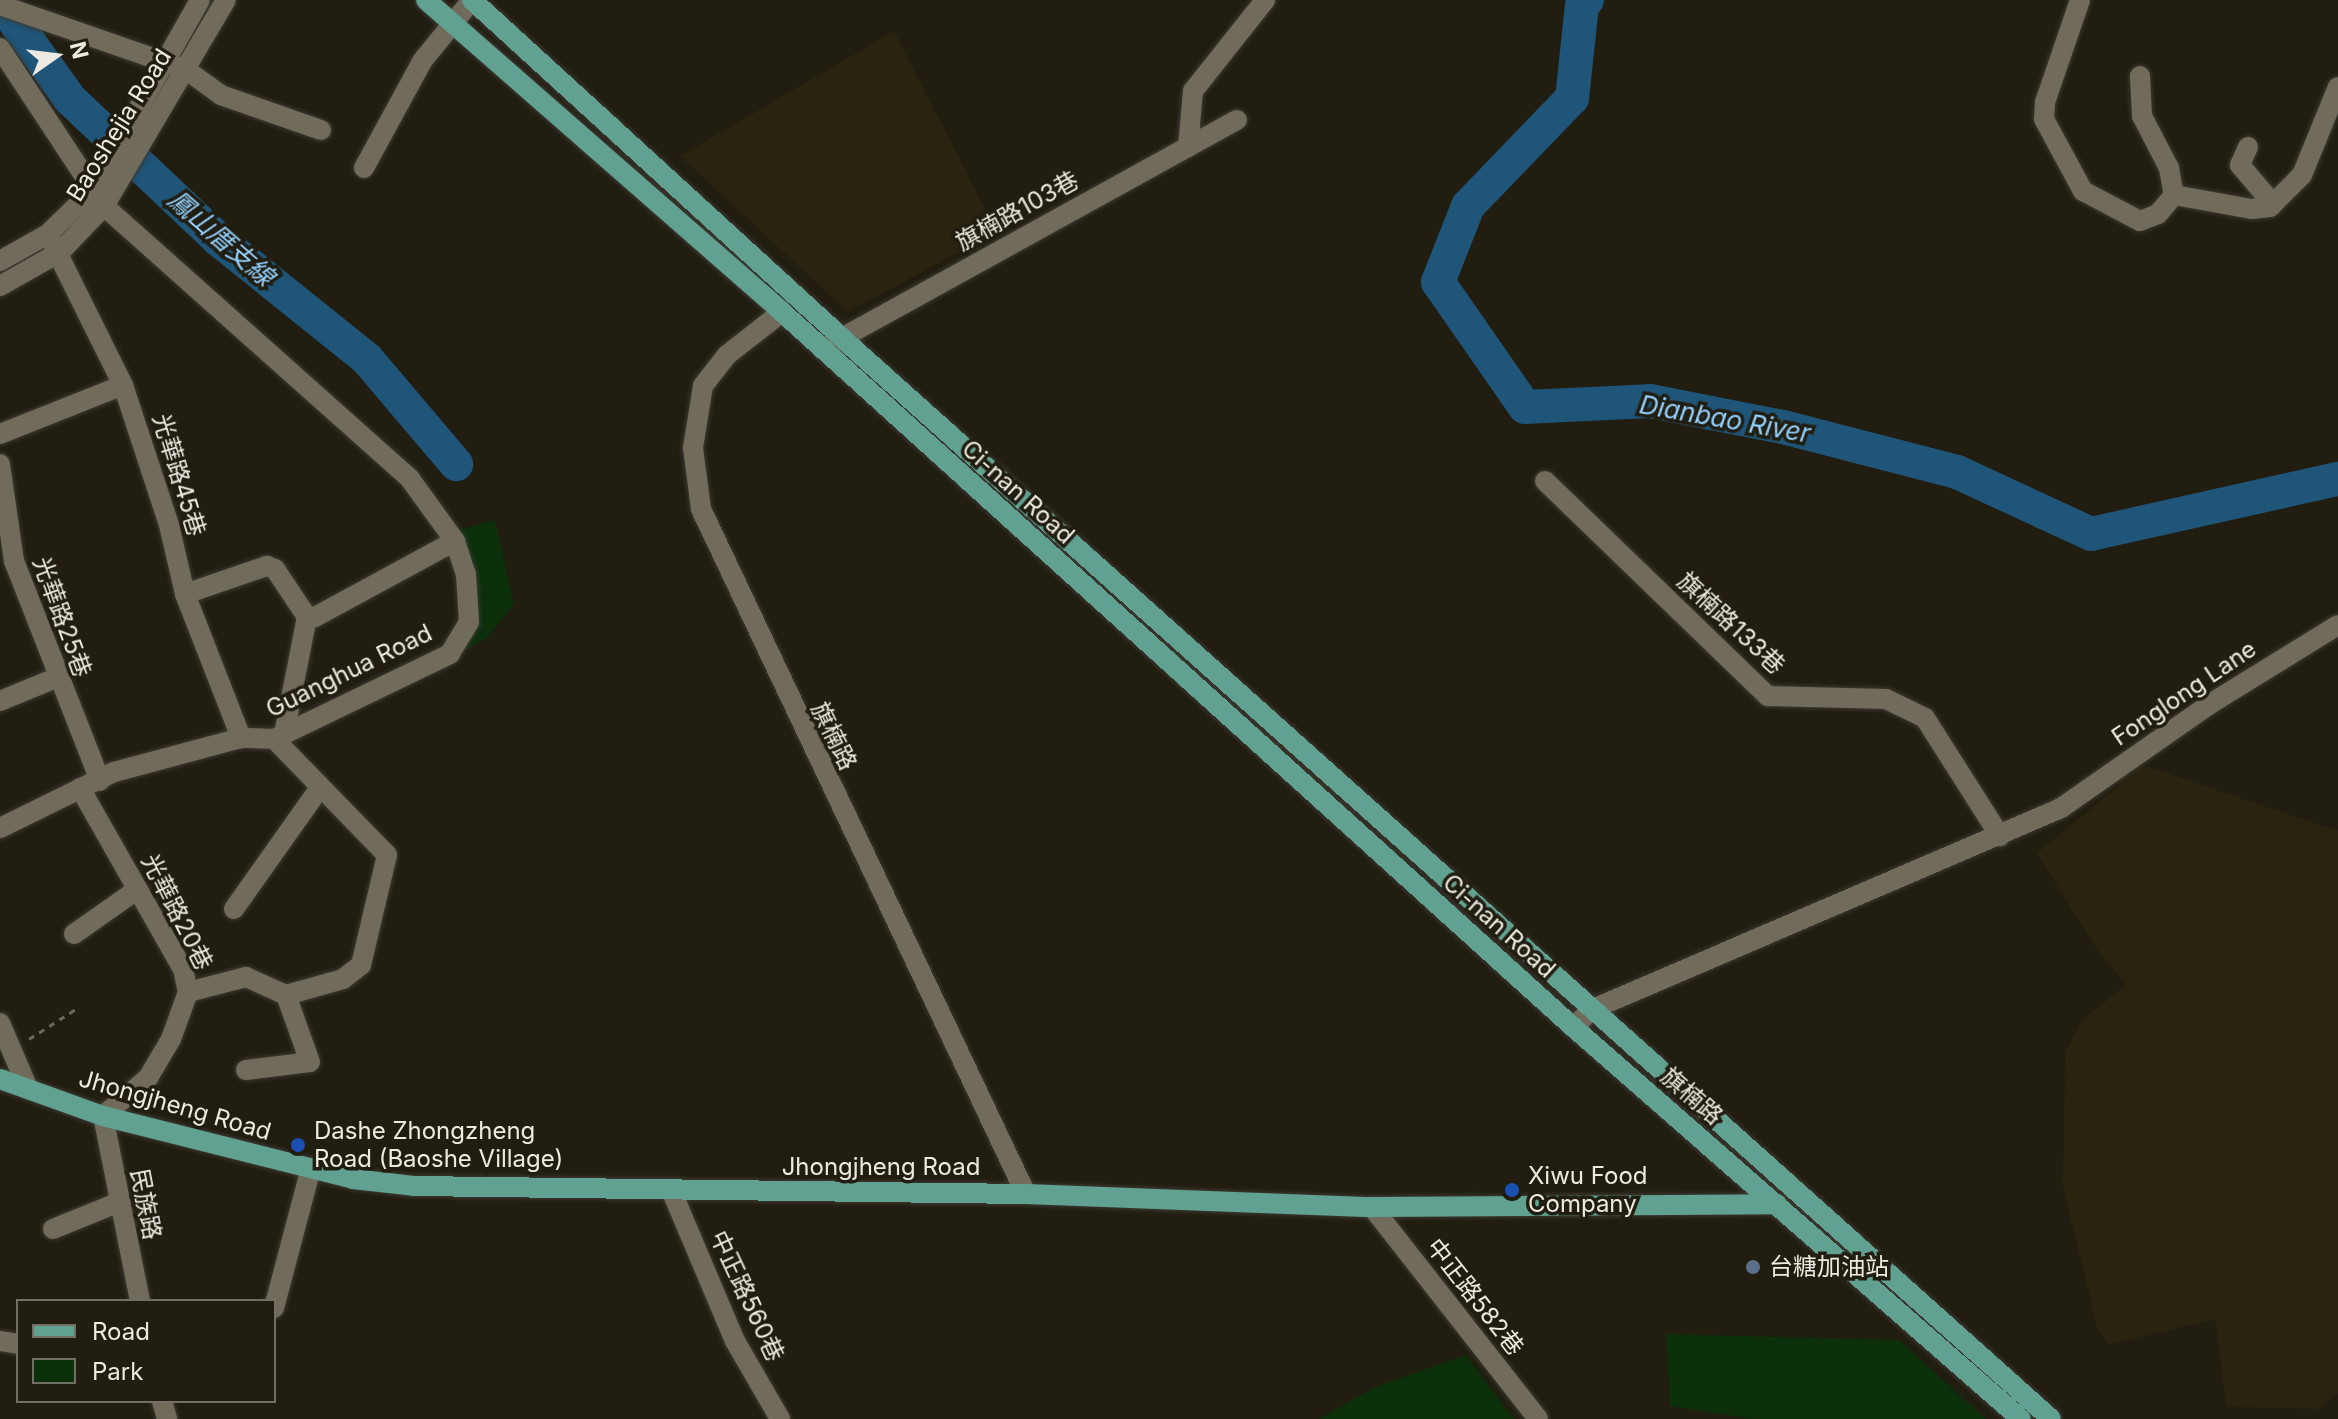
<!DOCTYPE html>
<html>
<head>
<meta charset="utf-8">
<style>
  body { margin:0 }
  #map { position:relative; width:2338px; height:1419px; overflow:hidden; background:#211d10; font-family:Inter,"Noto Sans TC",sans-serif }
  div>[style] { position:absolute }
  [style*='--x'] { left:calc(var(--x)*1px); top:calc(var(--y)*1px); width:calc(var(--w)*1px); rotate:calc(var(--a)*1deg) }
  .built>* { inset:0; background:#29230f }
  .green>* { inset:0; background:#0b300a }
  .river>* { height:34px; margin:-17px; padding:0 17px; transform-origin:17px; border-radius:17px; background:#1e5579 }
  .path>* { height:3px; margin-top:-1.5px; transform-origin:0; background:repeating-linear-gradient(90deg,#6b675c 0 6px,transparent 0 12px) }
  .roads { filter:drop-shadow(0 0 2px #3c3932) drop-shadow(0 0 2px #3c3932) }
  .minor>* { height:20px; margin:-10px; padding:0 10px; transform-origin:10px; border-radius:10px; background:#706b5b }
  .major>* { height:20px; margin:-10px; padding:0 10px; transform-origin:10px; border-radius:10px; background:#60a191 }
  .dots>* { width:22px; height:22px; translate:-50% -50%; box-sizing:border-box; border:4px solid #211d10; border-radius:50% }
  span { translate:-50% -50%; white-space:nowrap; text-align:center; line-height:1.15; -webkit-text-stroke:7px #211d10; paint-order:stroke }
  .street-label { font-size:24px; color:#eceae1 }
  .poi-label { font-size:24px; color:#eceae1 }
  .left { translate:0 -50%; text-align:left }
  .water-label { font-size:26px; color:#92cffd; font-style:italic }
  .legend { position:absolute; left:16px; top:1299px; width:260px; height:104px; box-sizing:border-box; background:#211d10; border:2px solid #726f64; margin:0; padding:10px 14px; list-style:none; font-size:24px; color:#eceae1 }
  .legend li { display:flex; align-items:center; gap:16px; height:40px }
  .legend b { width:40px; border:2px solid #726f64 }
  .north { position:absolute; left:16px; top:16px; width:80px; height:80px; -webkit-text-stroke:6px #211d10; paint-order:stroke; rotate:76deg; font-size:22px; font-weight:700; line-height:32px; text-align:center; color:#eceae1 }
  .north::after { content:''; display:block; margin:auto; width:28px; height:36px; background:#eceae1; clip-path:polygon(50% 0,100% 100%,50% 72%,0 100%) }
</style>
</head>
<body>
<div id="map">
  <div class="built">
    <div style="clip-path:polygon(894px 31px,997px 232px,848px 312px,680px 156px)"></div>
    <div style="clip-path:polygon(2143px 765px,2338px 831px,2338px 1393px,2319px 1409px,2226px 1407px,2215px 1319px,2108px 1345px,2097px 1327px,2063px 1187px,2065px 1053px,2082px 1020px,2126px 985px,2094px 945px,2037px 853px)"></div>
  </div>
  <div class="green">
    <div style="clip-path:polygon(495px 520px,514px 604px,487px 638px,458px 654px,471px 626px,455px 531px)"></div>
    <div style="clip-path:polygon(1666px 1334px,1899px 1340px,1986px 1419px,1752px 1419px,1670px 1406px)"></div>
    <div style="clip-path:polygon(1466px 1355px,1514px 1419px,1319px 1419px,1375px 1387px)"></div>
  </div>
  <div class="river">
    <div style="--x:1587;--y:0;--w:7;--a:135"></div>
    <div style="--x:1582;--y:5;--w:94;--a:96.1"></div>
    <div style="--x:1572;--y:98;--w:150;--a:133.9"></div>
    <div style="--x:1468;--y:206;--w:82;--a:111.5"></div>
    <div style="--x:1438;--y:282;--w:152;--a:55.2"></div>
    <div style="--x:1525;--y:407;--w:125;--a:-2.7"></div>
    <div style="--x:1650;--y:401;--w:136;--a:11.1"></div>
    <div style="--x:1783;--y:427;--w:180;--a:14.5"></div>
    <div style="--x:1957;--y:472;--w:148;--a:24.8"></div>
    <div style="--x:2091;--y:534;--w:253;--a:-12.6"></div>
    <div style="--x:0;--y:1;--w:120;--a:54.5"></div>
    <div style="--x:70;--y:99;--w:205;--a:43.4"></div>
    <div style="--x:219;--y:240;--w:190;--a:38.8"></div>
    <div style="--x:367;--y:359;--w:138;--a:49.7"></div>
  </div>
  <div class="path">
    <div style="--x:29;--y:1039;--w:56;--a:-32.6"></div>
  </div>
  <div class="roads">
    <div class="minor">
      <div style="--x:2080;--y:0;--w:108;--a:108.9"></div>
      <div style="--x:2045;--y:102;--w:17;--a:93"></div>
      <div style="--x:2044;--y:119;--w:82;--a:61.6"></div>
      <div style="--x:2083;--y:191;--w:64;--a:27.8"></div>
      <div style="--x:2140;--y:221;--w:19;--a:-21"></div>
      <div style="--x:2158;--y:214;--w:25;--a:-50"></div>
      <div style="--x:2174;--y:195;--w:79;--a:10.2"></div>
      <div style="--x:2252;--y:209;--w:18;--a:-6"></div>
      <div style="--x:2270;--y:207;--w:45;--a:-45"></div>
      <div style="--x:2302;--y:175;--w:95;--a:-67.8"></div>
      <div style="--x:0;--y:5;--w:196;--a:19.1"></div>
      <div style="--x:185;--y:69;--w:44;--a:35.8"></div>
      <div style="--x:221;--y:95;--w:106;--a:19.3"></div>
      <div style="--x:0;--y:48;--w:189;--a:56.6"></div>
      <div style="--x:104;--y:206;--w:410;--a:41.7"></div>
      <div style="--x:410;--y:479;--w:77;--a:54"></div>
      <div style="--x:455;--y:541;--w:35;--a:72"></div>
      <div style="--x:466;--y:574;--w:48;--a:86.4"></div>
      <div style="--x:469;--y:622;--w:37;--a:121"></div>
      <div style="--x:450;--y:654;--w:195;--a:154.2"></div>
      <div style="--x:274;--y:739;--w:33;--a:-178"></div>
      <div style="--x:241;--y:738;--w:131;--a:165"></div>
      <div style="--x:114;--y:772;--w:127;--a:153.8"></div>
      <div style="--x:2140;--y:76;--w:40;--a:87.1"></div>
      <div style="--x:2142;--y:116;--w:59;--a:62.6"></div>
      <div style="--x:2169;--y:168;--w:27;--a:80"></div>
      <div style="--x:1188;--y:147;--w:56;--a:-84.9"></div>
      <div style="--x:1193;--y:91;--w:116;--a:-51.6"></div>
      <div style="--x:2248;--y:147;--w:20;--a:114"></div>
      <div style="--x:2240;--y:165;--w:51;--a:49.8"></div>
      <div style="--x:364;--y:168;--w:123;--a:-61.4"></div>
      <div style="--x:423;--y:60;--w:77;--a:-50.8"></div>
      <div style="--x:48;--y:234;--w:169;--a:63.6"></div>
      <div style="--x:123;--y:385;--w:147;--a:71.8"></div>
      <div style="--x:169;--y:525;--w:71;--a:76.9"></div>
      <div style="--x:185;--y:594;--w:155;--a:68.7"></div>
      <div style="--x:0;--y:261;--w:55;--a:-29.4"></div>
      <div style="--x:48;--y:234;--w:62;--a:-44.3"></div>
      <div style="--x:92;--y:191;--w:219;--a:-60.5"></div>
      <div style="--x:0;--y:286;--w:69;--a:-29.5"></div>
      <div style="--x:60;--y:252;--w:64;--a:-46.3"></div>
      <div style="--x:104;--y:206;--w:239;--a:-59.4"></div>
      <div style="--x:782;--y:312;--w:70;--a:142"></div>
      <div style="--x:727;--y:355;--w:39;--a:128"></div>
      <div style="--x:703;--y:386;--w:63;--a:99.2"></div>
      <div style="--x:693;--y:448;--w:62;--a:82.5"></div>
      <div style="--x:701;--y:509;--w:758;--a:64.62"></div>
      <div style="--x:822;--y:349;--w:474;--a:-28.9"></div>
      <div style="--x:0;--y:434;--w:132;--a:-21.7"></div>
      <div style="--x:0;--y:464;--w:98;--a:81.8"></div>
      <div style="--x:14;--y:561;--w:236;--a:68.6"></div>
      <div style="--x:1545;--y:481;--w:310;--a:44"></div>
      <div style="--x:1768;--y:696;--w:118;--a:1.5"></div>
      <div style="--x:1886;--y:699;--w:43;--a:26"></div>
      <div style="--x:1925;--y:718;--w:140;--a:57.6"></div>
      <div style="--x:185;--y:594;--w:87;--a:-18.9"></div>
      <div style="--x:267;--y:566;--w:9;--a:21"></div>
      <div style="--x:275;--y:569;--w:58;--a:56.3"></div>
      <div style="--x:307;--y:617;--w:8;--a:0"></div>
      <div style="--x:315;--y:617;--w:159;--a:-28.5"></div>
      <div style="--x:0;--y:701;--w:61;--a:-22.3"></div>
      <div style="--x:284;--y:734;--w:119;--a:-78.9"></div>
      <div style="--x:80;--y:788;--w:208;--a:60.4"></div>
      <div style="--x:183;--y:969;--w:24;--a:78"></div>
      <div style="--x:188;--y:992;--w:60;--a:-14.5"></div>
      <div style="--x:246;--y:977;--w:44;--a:24.2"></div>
      <div style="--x:286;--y:995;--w:59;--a:-15.7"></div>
      <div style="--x:343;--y:979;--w:23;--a:-38"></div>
      <div style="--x:361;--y:965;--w:113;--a:-76.7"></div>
      <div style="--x:387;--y:855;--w:162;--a:-134.2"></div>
      <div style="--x:234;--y:909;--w:147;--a:-54.7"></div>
      <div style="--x:74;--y:934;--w:78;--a:-35.1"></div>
      <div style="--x:0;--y:1023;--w:69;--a:66.8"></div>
      <div style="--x:1573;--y:1027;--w:27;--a:-42"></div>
      <div style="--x:1593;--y:1009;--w:509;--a:-23.24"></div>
      <div style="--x:2061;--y:808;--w:182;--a:-34.9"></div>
      <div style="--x:2210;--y:704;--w:150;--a:-31.7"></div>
      <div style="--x:246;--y:1070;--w:64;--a:-7.1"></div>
      <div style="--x:310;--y:1062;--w:71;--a:-109.7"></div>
      <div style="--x:672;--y:1192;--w:162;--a:67.1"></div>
      <div style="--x:735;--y:1341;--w:90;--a:60"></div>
      <div style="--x:1372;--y:1207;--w:269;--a:51.9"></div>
      <div style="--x:53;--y:1229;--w:71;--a:-22.2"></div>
      <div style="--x:140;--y:1301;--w:189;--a:-101.3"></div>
      <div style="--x:103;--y:1116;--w:59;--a:-40.2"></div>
      <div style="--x:148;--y:1078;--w:45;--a:-59.5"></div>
      <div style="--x:171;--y:1039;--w:50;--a:-70.1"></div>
      <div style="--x:274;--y:1308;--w:145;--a:-75.2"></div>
      <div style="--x:0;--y:1341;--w:18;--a:9"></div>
      <div style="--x:162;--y:1401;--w:19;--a:74"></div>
    </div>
    <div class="major">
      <div style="--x:426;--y:0;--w:473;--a:41.2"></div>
      <div style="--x:782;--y:312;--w:1066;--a:42.11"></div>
      <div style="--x:1573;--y:1027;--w:595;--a:41.19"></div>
      <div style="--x:472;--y:0;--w:529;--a:42.4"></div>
      <div style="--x:863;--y:357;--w:1593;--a:41.79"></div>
      <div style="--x:0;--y:1079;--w:109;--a:19.8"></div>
      <div style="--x:103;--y:1116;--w:258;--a:14.1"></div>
      <div style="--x:353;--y:1179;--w:61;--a:6.5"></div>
      <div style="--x:414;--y:1186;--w:612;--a:0.75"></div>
      <div style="--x:1026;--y:1194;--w:346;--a:2.2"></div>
      <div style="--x:1372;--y:1207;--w:405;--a:-0.4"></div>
    </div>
  </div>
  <div class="dots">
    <div style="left:298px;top:1145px;background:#1a4fb4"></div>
    <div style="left:1512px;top:1190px;background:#1a4fb4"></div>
    <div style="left:1753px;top:1267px;background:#5c6f8a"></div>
  </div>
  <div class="street-label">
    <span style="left:119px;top:125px;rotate:-58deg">Baoshejia Road</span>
    <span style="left:1017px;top:211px;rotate:-29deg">旗楠路103巷</span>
    <span style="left:179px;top:475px;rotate:73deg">光華路45巷</span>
    <span style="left:1018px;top:492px;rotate:42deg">Ci-nan Road</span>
    <span style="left:62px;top:617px;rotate:70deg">光華路25巷</span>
    <span style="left:1731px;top:623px;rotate:43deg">旗楠路133巷</span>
    <span style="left:349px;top:671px;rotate:-26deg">Guanghua Road</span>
    <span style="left:2184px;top:693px;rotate:-34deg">Fonglong Lane</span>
    <span style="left:834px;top:736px;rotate:64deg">旗楠路</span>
    <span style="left:177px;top:912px;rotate:63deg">光華路20巷</span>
    <span style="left:1499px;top:926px;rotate:42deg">Ci-nan Road</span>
    <span style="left:1692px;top:1096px;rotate:41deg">旗楠路</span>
    <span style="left:175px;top:1105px;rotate:16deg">Jhongjheng Road</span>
    <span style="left:881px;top:1167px">Jhongjheng Road</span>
    <span style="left:146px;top:1204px;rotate:79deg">民族路</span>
    <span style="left:747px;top:1296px;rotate:65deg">中正路560巷</span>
    <span style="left:1475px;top:1297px;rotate:52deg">中正路582巷</span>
  </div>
  <div class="poi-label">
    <span class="left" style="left:314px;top:1145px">Dashe Zhongzheng<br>Road (Baoshe Village)</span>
    <span class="left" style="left:1528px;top:1190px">Xiwu Food<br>Company</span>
    <span class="left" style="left:1769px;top:1267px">台糖加油站</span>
  </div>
  <div class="water-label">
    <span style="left:221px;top:238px;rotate:41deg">鳳山厝支線</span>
    <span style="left:1725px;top:419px;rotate:10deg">Dianbao River</span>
  </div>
  <ul class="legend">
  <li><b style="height:10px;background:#60a191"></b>Road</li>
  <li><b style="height:22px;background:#0b300a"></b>Park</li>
  </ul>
  <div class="north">N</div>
</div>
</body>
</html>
